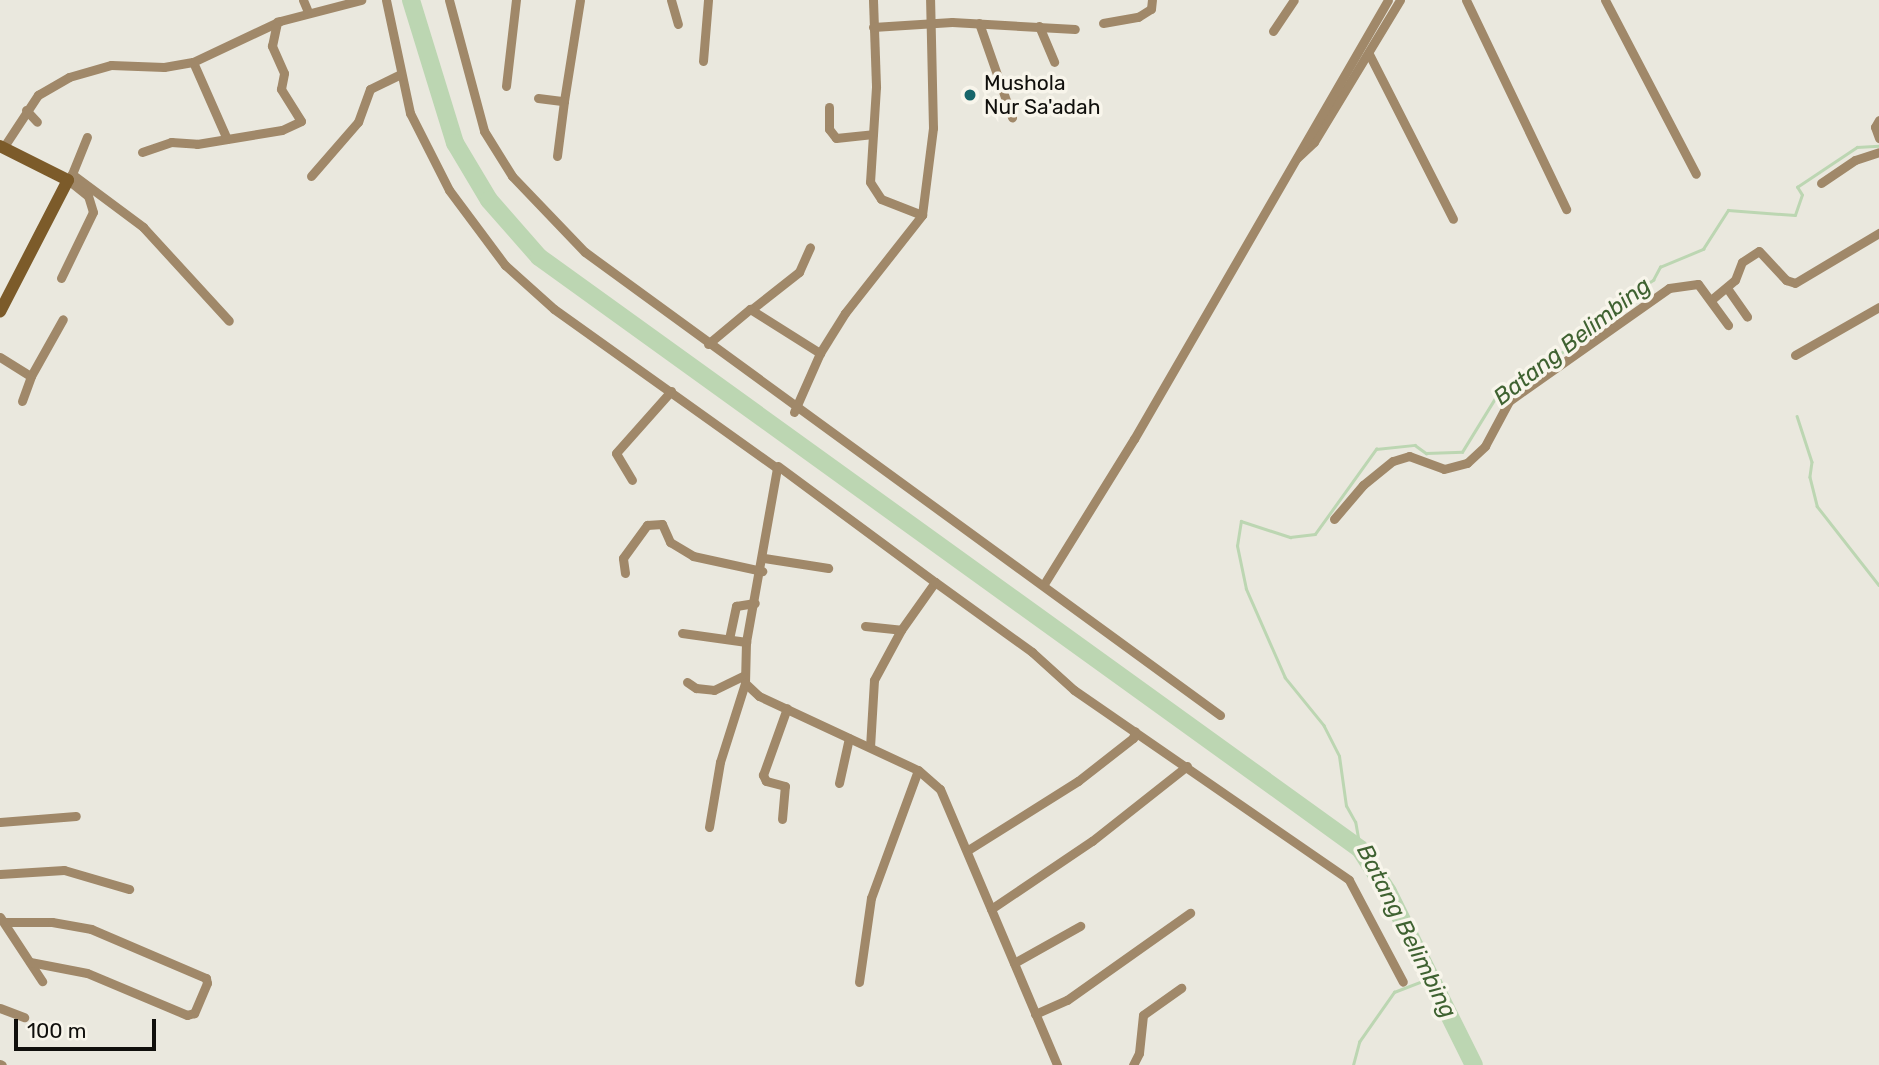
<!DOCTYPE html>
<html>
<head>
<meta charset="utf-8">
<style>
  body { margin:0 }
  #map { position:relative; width:1879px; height:1065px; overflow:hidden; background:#eae8de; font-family:Rubik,sans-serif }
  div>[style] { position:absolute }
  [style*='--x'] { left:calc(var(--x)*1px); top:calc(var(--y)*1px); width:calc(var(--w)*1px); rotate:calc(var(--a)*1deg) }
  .stream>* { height:2.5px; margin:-1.25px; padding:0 1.25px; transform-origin:1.25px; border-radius:1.25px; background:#bcd6b2 }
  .river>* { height:18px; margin:-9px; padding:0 9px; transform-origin:9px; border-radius:9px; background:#bcd6b2 }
  .street>* { height:9px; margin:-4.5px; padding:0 4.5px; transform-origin:4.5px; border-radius:4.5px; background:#a08869 }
  .secondary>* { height:12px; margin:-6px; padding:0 6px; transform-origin:6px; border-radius:6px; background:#7c5b2a }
  .dots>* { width:19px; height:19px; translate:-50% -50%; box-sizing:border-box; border:4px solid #f8f5eb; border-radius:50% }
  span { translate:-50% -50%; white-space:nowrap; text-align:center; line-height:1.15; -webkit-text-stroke:7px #f8f5eb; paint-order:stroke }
  .poi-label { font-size:21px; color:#100f0c }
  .left { translate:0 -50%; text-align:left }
  .water-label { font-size:23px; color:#3f6231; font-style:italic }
  .scale { position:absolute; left:14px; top:1019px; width:142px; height:32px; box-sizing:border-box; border:4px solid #100f0c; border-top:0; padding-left:9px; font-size:21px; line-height:24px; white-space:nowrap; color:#100f0c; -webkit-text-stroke:5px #f8f5eb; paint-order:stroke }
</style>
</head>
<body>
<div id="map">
  <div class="stream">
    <div style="--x:1797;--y:416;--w:48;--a:71.9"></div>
    <div style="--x:1812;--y:462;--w:15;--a:98"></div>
    <div style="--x:1810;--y:477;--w:30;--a:76"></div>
    <div style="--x:1817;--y:506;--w:100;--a:51.9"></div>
    <div style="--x:1360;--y:849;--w:27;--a:-100"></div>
    <div style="--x:1355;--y:822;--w:18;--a:-119"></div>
    <div style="--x:1346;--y:806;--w:50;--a:-98"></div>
    <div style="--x:1339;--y:756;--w:34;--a:-117"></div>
    <div style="--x:1324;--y:726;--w:62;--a:-129.1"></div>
    <div style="--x:1285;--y:678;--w:97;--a:-113.7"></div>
    <div style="--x:1246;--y:589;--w:44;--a:-101.8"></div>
    <div style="--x:1237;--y:546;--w:25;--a:-81"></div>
    <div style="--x:1241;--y:521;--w:52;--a:18.1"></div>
    <div style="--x:1290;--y:537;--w:25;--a:-7"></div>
    <div style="--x:1315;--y:534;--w:105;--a:-54.3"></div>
    <div style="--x:1376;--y:449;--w:39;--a:-6"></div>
    <div style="--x:1415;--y:445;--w:14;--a:36"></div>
    <div style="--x:1426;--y:453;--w:36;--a:-2"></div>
    <div style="--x:1462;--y:452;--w:67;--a:-58.4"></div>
    <div style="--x:1497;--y:395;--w:87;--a:-33.3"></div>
    <div style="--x:1570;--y:347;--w:59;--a:-44.3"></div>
    <div style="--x:1612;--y:306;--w:49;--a:-32.4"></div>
    <div style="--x:1653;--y:280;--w:15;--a:-62"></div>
    <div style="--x:1660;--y:267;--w:47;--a:-22.7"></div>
    <div style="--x:1703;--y:249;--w:46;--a:-57.3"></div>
    <div style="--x:1728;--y:210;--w:67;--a:4.3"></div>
    <div style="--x:1795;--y:215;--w:21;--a:-71"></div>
    <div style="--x:1802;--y:195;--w:9;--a:-122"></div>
    <div style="--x:1797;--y:187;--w:72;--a:-33.7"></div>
    <div style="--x:1857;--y:147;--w:22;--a:-3"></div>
    <div style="--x:1353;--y:1065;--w:24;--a:-75"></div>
    <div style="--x:1359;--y:1042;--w:61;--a:-55"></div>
    <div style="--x:1394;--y:992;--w:36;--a:-21"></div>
  </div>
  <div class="river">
    <div style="--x:411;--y:0;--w:150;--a:72.9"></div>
    <div style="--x:455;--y:143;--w:66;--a:59.2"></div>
    <div style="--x:489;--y:200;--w:76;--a:48.7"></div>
    <div style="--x:539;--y:257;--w:1012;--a:35.79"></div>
    <div style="--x:1360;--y:849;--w:51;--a:56.9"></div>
    <div style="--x:1388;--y:892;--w:193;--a:63.6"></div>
  </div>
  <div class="street">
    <div style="--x:303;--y:0;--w:13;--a:67"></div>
    <div style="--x:386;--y:0;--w:116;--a:78"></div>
    <div style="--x:410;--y:113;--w:86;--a:63.1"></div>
    <div style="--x:449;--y:190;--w:94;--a:53.3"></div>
    <div style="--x:505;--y:265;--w:66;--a:41.9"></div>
    <div style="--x:554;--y:309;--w:274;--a:35.5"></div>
    <div style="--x:777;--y:468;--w:177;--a:100.1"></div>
    <div style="--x:746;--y:642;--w:41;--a:91.4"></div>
    <div style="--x:745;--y:683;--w:19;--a:43"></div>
    <div style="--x:759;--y:696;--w:175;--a:25"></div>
    <div style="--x:918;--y:770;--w:29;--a:41"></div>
    <div style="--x:940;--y:789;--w:300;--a:67"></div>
    <div style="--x:449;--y:0;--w:136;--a:75"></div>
    <div style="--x:484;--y:131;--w:53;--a:58.1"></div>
    <div style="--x:512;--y:176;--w:105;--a:46.2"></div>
    <div style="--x:585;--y:252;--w:786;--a:36.1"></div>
    <div style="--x:671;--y:0;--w:25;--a:74"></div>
    <div style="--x:873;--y:0;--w:87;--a:88"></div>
    <div style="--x:876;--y:87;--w:95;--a:93.6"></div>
    <div style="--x:870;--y:182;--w:20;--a:57"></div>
    <div style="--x:881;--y:199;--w:44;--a:21.3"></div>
    <div style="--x:1466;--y:0;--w:232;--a:64.4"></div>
    <div style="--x:1605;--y:0;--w:196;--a:62.4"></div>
    <div style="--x:979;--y:23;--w:100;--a:70.7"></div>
    <div style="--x:1103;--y:23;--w:36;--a:-10"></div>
    <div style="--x:1138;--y:17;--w:15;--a:-32"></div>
    <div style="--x:1151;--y:9;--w:9;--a:-84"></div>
    <div style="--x:1039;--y:26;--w:39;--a:67"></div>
    <div style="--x:873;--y:27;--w:79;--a:-3.6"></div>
    <div style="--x:952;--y:22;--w:123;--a:3.3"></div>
    <div style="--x:1273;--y:31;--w:37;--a:-56"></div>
    <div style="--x:1369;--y:54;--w:185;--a:63"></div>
    <div style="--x:703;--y:61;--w:61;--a:-85.3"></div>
    <div style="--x:193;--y:62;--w:84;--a:66.2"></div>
    <div style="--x:506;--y:86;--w:87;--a:-83.4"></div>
    <div style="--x:538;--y:98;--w:26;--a:7"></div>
    <div style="--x:564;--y:101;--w:102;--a:-81"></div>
    <div style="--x:829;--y:107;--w:22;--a:90"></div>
    <div style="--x:829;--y:129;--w:11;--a:52"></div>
    <div style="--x:836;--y:138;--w:37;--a:-6"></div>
    <div style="--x:26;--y:110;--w:16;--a:47"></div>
    <div style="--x:1879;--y:120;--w:8;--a:120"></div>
    <div style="--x:1875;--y:127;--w:12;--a:70"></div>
    <div style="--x:3;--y:148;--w:64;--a:-56.6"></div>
    <div style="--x:38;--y:95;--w:36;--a:-30"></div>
    <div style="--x:69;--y:77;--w:44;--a:-15.9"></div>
    <div style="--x:111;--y:65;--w:53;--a:2.2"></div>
    <div style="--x:164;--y:67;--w:29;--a:-10"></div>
    <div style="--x:193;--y:62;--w:96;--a:-25.2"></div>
    <div style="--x:280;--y:21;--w:84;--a:-14.5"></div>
    <div style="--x:142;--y:152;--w:31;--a:-19"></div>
    <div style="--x:171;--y:142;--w:26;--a:4"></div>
    <div style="--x:197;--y:144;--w:86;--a:-9.4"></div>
    <div style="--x:282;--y:130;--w:21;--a:-25"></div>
    <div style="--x:301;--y:121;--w:38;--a:-122"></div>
    <div style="--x:281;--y:89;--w:16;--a:-79"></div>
    <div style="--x:284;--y:73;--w:30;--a:-114"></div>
    <div style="--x:272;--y:46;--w:25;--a:-78"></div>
    <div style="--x:557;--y:156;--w:55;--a:-82.7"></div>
    <div style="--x:1297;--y:158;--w:23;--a:-43"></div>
    <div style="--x:1314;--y:142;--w:166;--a:-58.8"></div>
    <div style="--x:72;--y:174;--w:40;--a:-68"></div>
    <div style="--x:311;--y:176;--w:72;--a:-49"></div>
    <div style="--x:358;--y:122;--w:35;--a:-70"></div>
    <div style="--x:370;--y:89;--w:34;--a:-26"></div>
    <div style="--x:1821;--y:183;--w:41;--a:-34.1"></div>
    <div style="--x:1855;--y:160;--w:25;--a:-18"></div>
    <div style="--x:61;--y:278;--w:73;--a:-64.1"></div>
    <div style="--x:93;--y:212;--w:17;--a:-107"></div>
    <div style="--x:88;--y:196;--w:26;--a:-141"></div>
    <div style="--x:68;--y:180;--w:7;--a:-56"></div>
    <div style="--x:72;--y:174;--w:89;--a:36.7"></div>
    <div style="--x:143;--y:227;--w:127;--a:47.5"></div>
    <div style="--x:1727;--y:288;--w:35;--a:55"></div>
    <div style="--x:1711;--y:300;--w:31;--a:-40"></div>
    <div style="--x:1735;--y:280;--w:19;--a:-69"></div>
    <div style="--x:1742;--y:262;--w:20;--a:-33"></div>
    <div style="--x:1759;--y:251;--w:40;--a:47"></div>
    <div style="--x:1786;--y:280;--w:9;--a:18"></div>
    <div style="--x:1795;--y:283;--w:98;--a:-30.8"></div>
    <div style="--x:752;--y:309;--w:60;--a:-38.2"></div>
    <div style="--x:799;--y:272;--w:27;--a:-66"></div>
    <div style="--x:708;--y:344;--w:55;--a:-39.8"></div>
    <div style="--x:750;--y:309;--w:83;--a:32.2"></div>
    <div style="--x:1795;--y:355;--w:97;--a:-29.7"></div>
    <div style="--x:0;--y:357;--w:36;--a:32"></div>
    <div style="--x:31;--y:376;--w:65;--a:-60.7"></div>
    <div style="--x:22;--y:401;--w:27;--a:-70"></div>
    <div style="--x:794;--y:412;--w:64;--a:-66.2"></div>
    <div style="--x:820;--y:353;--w:47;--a:-58"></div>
    <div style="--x:845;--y:313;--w:125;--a:-51.8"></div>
    <div style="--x:922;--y:215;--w:88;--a:-82.8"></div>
    <div style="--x:933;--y:128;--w:128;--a:-91.3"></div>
    <div style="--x:778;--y:466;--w:195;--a:36.5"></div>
    <div style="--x:935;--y:582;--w:59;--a:125.3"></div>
    <div style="--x:901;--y:630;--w:57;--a:118.4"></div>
    <div style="--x:874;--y:680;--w:67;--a:93.4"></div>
    <div style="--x:632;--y:480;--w:31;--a:-121"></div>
    <div style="--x:616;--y:453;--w:83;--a:-48.4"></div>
    <div style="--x:1334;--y:519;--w:45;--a:-49.5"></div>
    <div style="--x:1363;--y:485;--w:38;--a:-39"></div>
    <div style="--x:1393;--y:461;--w:17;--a:-17"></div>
    <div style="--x:1409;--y:456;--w:37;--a:20"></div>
    <div style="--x:1444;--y:469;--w:24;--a:-15"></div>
    <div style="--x:1467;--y:463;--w:25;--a:-43"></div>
    <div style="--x:1485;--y:446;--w:51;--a:-61.9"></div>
    <div style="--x:1509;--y:401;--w:196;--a:-35.2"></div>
    <div style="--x:1669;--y:288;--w:29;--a:-8"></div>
    <div style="--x:1698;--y:284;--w:51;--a:53.8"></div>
    <div style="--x:764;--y:558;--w:65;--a:8.9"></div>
    <div style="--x:625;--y:573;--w:15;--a:-98"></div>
    <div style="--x:623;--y:558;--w:41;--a:-54"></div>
    <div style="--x:647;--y:525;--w:15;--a:-4"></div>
    <div style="--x:662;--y:524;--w:20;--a:66"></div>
    <div style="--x:670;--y:542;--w:27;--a:31"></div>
    <div style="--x:693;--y:556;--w:71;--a:12.3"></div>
    <div style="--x:935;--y:582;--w:120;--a:35.8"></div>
    <div style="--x:1032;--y:652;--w:57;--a:42.1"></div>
    <div style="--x:1074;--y:690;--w:334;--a:34.6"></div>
    <div style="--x:1349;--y:880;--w:115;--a:62.1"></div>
    <div style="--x:1044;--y:584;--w:171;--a:-58.2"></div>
    <div style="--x:1134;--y:439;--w:507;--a:-59.95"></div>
    <div style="--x:865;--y:626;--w:36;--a:6"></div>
    <div style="--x:682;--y:633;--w:65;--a:8"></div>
    <div style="--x:729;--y:639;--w:34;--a:-78"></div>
    <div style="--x:736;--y:606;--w:19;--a:-9"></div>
    <div style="--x:687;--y:682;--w:11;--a:34"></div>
    <div style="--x:696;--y:688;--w:18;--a:6"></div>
    <div style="--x:714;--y:690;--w:32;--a:-26"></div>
    <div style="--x:839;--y:783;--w:46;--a:-77.5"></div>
    <div style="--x:782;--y:819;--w:33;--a:-85"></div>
    <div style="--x:785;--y:786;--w:20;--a:-165"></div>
    <div style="--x:766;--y:781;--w:7;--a:-117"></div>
    <div style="--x:763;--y:775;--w:71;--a:-70.3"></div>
    <div style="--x:0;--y:822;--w:76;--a:-4.5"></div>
    <div style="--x:709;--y:827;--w:66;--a:-80.4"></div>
    <div style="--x:720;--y:762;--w:83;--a:-72.4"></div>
    <div style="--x:968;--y:850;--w:130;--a:-32.1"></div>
    <div style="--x:1078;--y:781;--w:70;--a:-38"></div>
    <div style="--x:1133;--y:738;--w:7;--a:-74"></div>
    <div style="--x:0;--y:874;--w:64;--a:-3.6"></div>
    <div style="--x:64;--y:870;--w:68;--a:16.3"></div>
    <div style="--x:991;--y:909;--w:122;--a:-34"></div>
    <div style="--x:1092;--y:841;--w:121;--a:-38.3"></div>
    <div style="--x:0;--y:917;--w:77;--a:56.7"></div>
    <div style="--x:4;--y:922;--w:48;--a:0"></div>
    <div style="--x:52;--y:922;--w:40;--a:10"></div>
    <div style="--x:91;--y:929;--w:125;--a:23.1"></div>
    <div style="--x:206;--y:978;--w:5;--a:79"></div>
    <div style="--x:207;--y:983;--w:33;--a:113"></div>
    <div style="--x:194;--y:1013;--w:7;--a:164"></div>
    <div style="--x:187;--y:1015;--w:108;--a:-157.2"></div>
    <div style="--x:87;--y:973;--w:58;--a:-169.1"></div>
    <div style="--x:1014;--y:963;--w:76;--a:-29.3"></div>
    <div style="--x:859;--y:982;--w:85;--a:-81.9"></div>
    <div style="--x:871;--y:898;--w:136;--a:-69.8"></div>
    <div style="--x:0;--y:1008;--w:26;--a:21"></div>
    <div style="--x:1035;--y:1014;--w:35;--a:-24"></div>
    <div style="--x:1067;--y:1000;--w:151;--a:-35.3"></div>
    <div style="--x:0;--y:1064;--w:2;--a:27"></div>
    <div style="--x:1133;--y:1065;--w:13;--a:-63"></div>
    <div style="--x:1139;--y:1053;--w:38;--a:-84"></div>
    <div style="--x:1143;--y:1015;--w:47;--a:-35.4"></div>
  </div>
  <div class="secondary">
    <div style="--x:0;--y:146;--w:76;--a:26.6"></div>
    <div style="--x:68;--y:180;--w:148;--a:117.3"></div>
  </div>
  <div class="dots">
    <div style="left:970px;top:95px;background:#176569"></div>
  </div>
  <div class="poi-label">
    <span class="left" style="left:984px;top:95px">Mushola<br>Nur Sa'adah</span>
  </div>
  <div class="water-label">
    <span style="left:1572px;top:341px;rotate:-38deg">Batang Belimbing</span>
    <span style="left:1407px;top:931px;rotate:63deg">Batang Belimbing</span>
  </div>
  <div class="scale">100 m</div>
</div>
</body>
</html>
